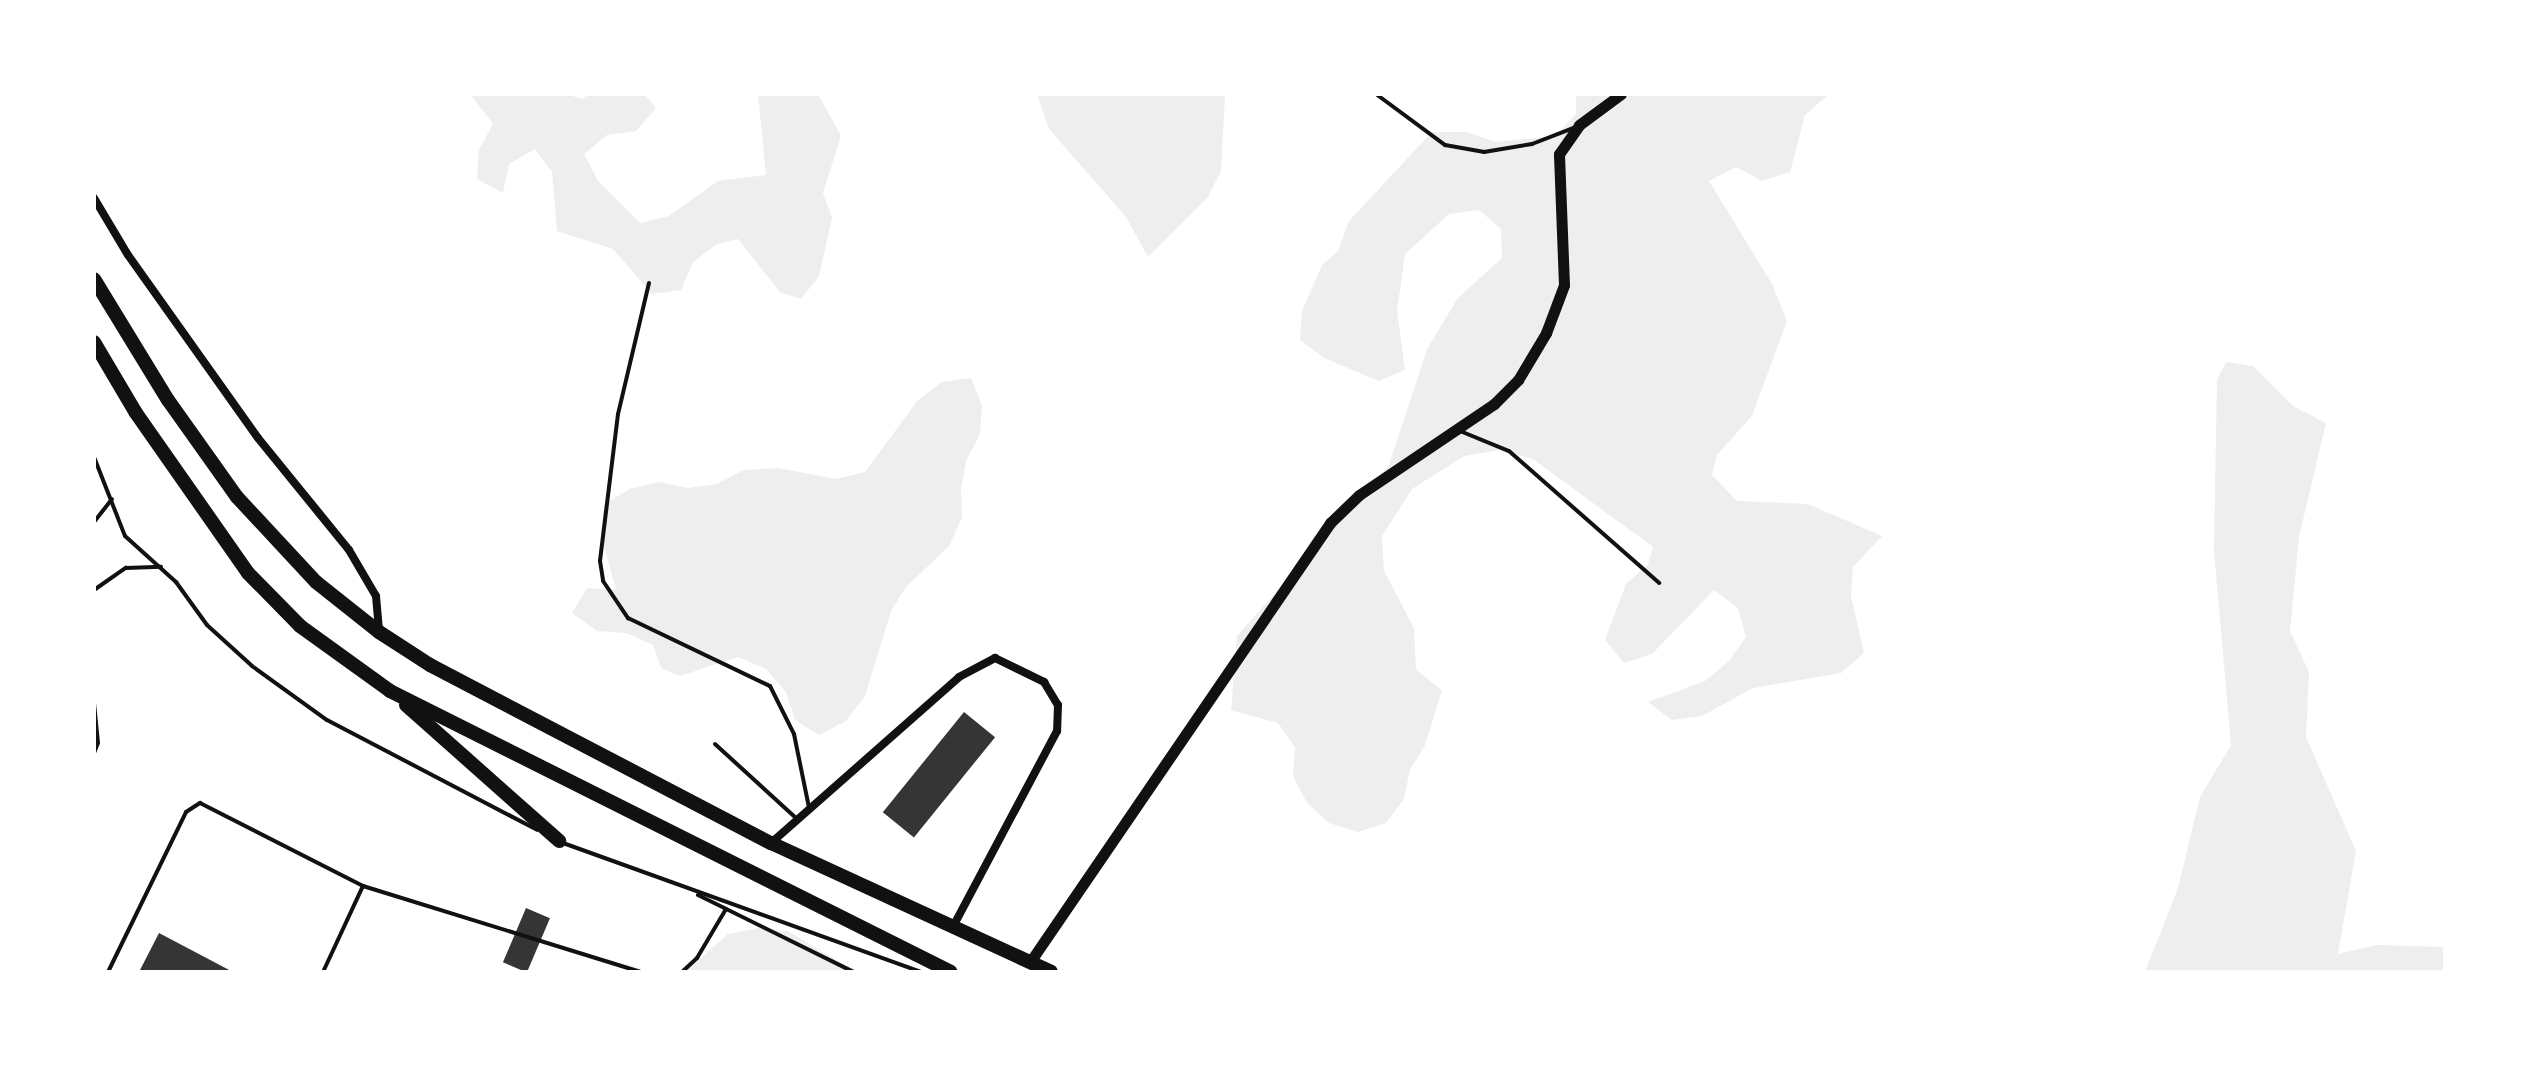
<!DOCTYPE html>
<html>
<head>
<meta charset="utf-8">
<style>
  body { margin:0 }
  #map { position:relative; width:2539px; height:1066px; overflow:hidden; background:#fff; font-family:"Playfair Display",serif }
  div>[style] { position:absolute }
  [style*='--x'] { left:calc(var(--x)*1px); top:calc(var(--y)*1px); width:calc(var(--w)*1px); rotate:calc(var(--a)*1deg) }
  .green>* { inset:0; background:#eee }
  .building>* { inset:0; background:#353535; transform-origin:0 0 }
  .service>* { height:4px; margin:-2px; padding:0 2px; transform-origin:2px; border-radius:2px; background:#111 }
  .minor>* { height:8px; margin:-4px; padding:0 4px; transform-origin:4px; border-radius:4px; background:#111 }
  .tertiary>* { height:11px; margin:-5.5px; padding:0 5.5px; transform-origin:5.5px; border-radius:5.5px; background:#111 }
  .primary>* { height:14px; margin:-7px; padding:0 7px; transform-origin:7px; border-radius:7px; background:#111 }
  span { translate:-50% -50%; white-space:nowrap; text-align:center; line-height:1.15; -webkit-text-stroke:7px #fff; paint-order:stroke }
  .frame { position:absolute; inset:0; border:96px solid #fff; pointer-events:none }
</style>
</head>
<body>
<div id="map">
  <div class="green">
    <div style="clip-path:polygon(470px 94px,566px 94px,582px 99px,590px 94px,644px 94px,656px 108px,636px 131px,607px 135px,584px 154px,598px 181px,640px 223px,669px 216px,718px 181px,766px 175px,758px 94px,818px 94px,841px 136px,823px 193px,832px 217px,819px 276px,801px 299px,780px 292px,738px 239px,717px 244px,693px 262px,681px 290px,652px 294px,613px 249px,557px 231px,552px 172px,535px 149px,509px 164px,503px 193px,477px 179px,479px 150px,493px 124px)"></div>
    <div style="clip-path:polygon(1037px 94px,1225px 94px,1221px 171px,1208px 197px,1148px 257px,1126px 217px,1049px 129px)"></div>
    <div style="clip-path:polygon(1576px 94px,1829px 94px,1805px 115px,1790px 172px,1762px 181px,1736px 167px,1709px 181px,1772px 284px,1787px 321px,1752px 416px,1717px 455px,1712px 475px,1737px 501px,1808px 504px,1882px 536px,1853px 567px,1851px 596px,1864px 653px,1841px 673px,1753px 688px,1702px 716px,1672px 720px,1648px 702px,1705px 681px,1728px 662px,1746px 637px,1738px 608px,1714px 590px,1652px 654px,1624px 663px,1605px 640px,1626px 584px,1648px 564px,1653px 547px,1533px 459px,1500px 450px,1464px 456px,1412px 489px,1382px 536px,1384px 571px,1414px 628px,1416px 670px,1442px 690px,1425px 745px,1410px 770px,1404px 799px,1386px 823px,1358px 832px,1329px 823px,1307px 803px,1293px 776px,1295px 747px,1278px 723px,1231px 710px,1237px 636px,1389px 465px,1427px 349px,1458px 298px,1502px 258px,1501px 229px,1479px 210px,1449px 214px,1405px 254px,1397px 311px,1405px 370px,1379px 381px,1324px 358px,1300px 340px,1302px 311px,1322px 265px,1338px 251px,1349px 221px,1432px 132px,1467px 132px,1496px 142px,1555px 136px,1576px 114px)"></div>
    <div style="clip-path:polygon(2226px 362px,2253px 366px,2293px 406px,2326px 423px,2299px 537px,2290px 631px,2309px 672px,2306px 737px,2356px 851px,2338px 954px,2377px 945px,2445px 947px,2445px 972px,2145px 972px,2178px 888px,2200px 797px,2231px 745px,2214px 551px,2217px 380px)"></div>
    <div style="clip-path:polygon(971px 378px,982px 405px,980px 434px,966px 461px,961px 489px,962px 518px,949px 546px,906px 587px,891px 611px,865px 696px,846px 721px,819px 735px,795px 720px,786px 692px,766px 669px,738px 657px,680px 676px,661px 668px,653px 645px,626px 633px,597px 631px,572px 613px,587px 588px,616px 590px,601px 534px,604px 505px,629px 489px,659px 482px,688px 488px,717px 484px,744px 470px,778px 468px,836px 479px,865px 472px,918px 400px,942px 382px)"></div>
    <div style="clip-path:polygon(758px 928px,788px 931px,856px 972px,669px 972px,690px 968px,728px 934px)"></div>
  </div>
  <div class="building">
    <div style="left:964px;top:712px;width:40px;height:129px;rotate:39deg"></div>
    <div style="left:526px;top:908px;width:26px;height:59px;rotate:23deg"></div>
    <div style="clip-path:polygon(159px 933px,233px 972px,139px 972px)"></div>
  </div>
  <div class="service">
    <div style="--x:1376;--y:94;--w:86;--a:36.5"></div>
    <div style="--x:1445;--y:145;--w:40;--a:10"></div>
    <div style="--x:1484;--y:152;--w:49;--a:-9.5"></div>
    <div style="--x:1532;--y:144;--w:44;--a:-21.3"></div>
    <div style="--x:649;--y:283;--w:135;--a:103.3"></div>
    <div style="--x:618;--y:414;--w:148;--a:97"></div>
    <div style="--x:600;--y:561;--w:20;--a:81"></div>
    <div style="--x:603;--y:581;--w:45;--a:56"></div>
    <div style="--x:628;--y:618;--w:157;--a:25.6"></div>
    <div style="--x:770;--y:686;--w:54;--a:63.4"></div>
    <div style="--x:794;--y:734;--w:76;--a:78.5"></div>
    <div style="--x:1460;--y:431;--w:53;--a:22.2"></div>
    <div style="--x:1509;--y:451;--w:200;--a:41.3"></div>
    <div style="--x:94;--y:457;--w:85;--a:68.6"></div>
    <div style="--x:125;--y:536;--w:69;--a:42"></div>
    <div style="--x:176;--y:582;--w:53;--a:54.2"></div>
    <div style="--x:207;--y:625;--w:61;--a:42.3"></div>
    <div style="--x:252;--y:666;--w:92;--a:35.8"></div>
    <div style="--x:327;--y:720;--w:237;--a:27.6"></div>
    <div style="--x:94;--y:522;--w:29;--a:-52"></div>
    <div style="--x:94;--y:590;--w:39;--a:-35"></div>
    <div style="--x:126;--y:568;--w:35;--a:-2"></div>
    <div style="--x:94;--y:703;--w:40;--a:84.3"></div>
    <div style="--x:98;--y:743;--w:11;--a:112"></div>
    <div style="--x:715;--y:744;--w:110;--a:42.4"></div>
    <div style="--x:563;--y:843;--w:381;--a:19.8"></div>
    <div style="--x:698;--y:895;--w:174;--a:26.3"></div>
    <div style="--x:108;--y:972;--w:178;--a:-64"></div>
    <div style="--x:186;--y:812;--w:17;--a:-33"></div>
    <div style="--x:200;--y:803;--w:183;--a:27"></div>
    <div style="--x:363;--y:886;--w:290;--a:17.2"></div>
    <div style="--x:323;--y:972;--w:95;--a:-65.1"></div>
    <div style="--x:682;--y:972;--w:21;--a:-43"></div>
    <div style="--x:697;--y:958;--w:57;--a:-59.4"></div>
  </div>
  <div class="minor">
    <div style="--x:94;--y:198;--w:66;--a:59.2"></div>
    <div style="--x:128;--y:255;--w:224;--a:54.6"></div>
    <div style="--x:258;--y:438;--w:144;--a:50.9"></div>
    <div style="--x:349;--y:550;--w:53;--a:59.6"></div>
    <div style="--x:376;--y:596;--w:35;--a:85"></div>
    <div style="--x:771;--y:843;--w:251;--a:-41.4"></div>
    <div style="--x:959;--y:677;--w:41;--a:-27.8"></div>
    <div style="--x:995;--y:658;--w:55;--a:26.1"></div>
    <div style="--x:1044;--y:682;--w:27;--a:59"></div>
    <div style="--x:1058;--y:705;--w:26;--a:92"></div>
    <div style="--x:1057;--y:731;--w:222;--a:118"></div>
  </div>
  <div class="tertiary">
    <div style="--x:1030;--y:962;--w:532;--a:-55.65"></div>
    <div style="--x:1330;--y:523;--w:40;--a:-44"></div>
    <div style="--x:1359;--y:495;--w:163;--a:-34"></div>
    <div style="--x:1494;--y:404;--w:34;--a:-45"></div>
    <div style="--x:1518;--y:380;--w:55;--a:-59.2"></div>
    <div style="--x:1546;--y:333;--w:51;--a:-69.4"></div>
    <div style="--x:1564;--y:285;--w:131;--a:-92.2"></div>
    <div style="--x:1559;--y:154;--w:35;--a:-55"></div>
    <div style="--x:1579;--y:125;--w:52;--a:-36.4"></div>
  </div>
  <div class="primary">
    <div style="--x:94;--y:279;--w:142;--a:58.6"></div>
    <div style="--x:168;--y:400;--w:119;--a:54.6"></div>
    <div style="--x:237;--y:497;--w:116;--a:47.1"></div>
    <div style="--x:316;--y:582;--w:80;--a:38.4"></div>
    <div style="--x:379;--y:632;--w:61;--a:32.9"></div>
    <div style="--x:430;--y:665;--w:385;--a:27.6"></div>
    <div style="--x:771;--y:843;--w:308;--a:24.7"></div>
    <div style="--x:94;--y:342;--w:82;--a:59.4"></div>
    <div style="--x:136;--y:413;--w:195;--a:55"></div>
    <div style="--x:248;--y:573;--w:74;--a:45.5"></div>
    <div style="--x:300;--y:626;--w:111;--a:35.8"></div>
    <div style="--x:390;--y:691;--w:627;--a:26.61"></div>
    <div style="--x:406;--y:705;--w:205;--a:41.6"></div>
  </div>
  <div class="frame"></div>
</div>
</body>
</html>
